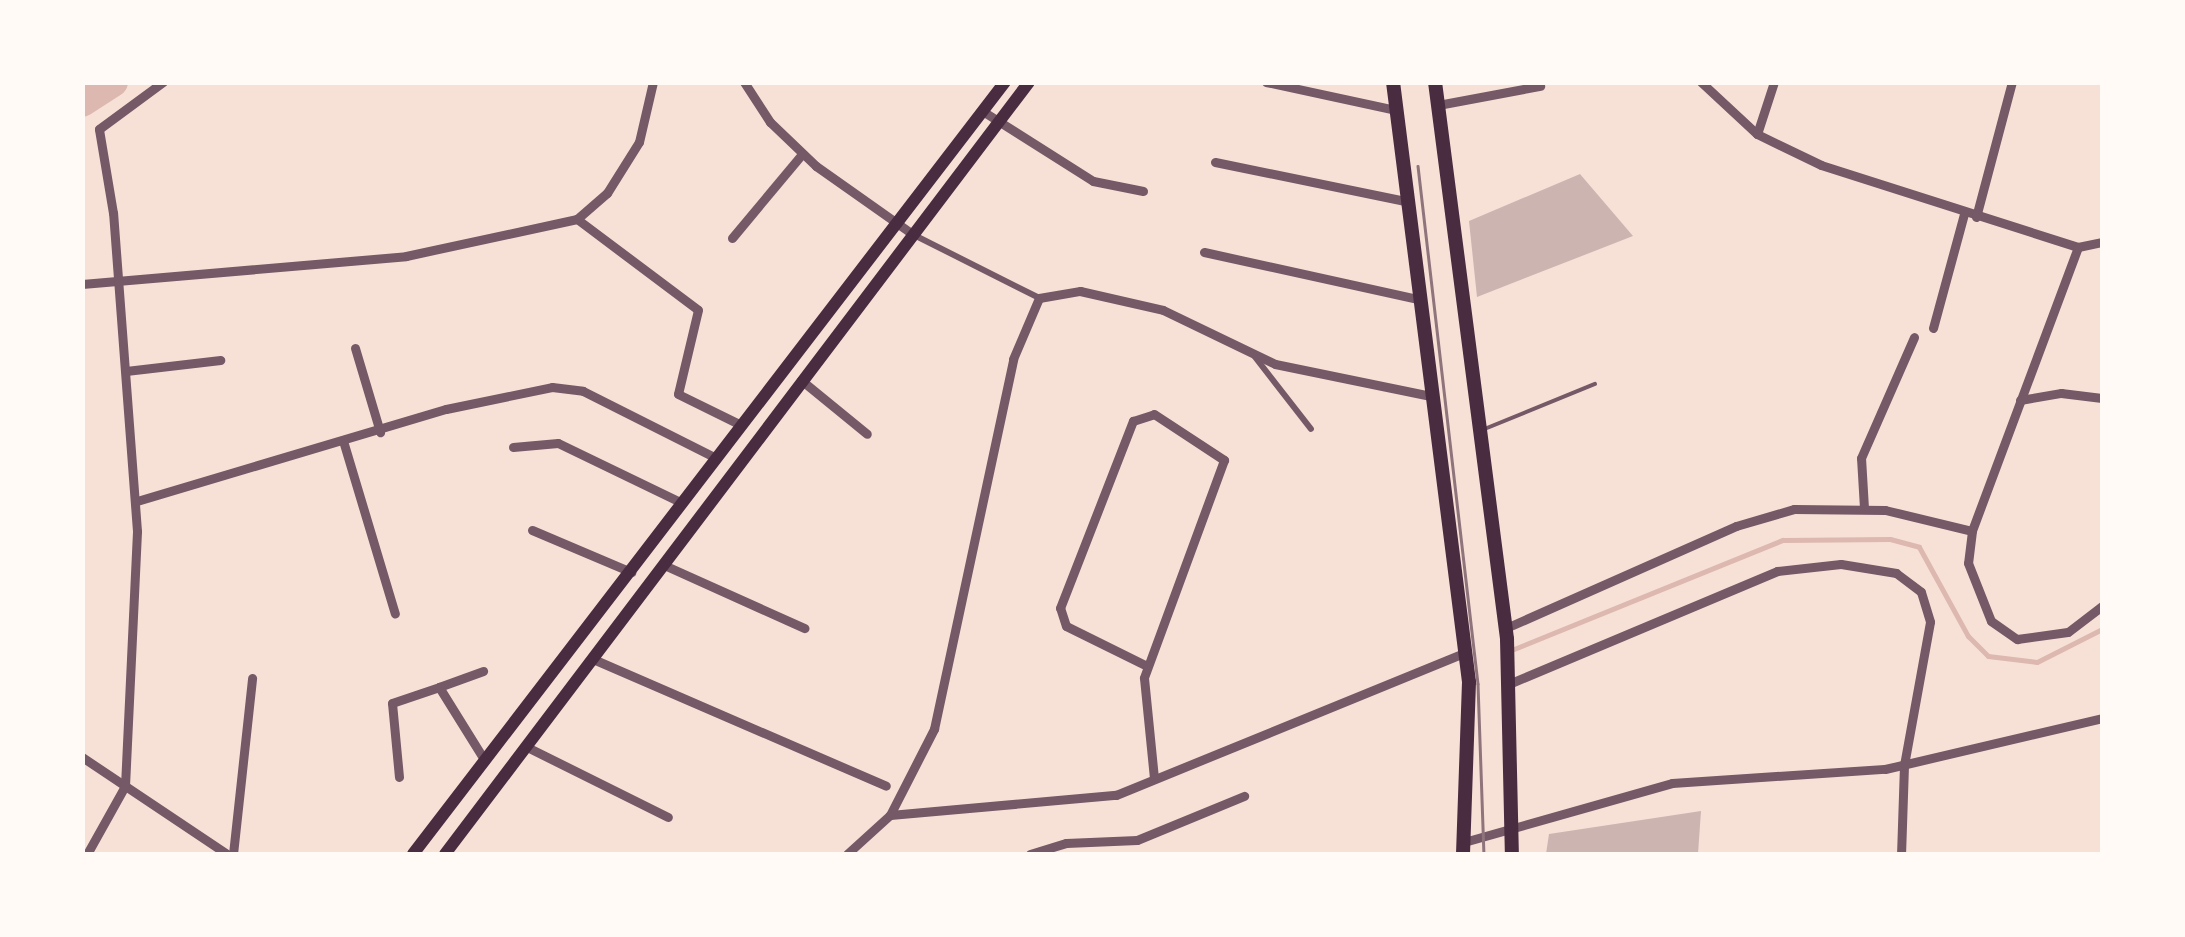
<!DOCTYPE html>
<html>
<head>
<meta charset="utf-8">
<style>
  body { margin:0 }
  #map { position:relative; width:2185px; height:937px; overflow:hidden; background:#f7e1d7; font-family:"Fira Sans Condensed",sans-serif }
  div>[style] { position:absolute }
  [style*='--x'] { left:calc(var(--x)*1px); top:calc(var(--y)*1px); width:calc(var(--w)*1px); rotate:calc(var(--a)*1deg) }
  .stream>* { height:5px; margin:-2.5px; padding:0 2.5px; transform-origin:2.5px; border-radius:2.5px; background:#dcb8b0 }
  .river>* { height:30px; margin:-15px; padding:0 15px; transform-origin:15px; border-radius:15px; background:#dcb8b0 }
  .building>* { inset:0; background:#ccb4b1 }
  .service>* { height:4px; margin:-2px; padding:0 2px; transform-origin:2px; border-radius:2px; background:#755966 }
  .pedestrian>* { height:6px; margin:-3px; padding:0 3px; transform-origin:3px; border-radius:3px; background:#755966 }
  .minor>* { height:9px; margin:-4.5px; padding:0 4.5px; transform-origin:4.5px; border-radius:4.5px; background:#755966 }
  .secondary>* { height:12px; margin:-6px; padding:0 6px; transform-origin:6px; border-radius:6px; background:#4a2c40 }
  .primary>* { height:14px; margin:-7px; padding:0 7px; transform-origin:7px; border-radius:7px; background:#4a2c40 }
  .tram>* { height:2.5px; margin:-1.25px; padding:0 1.25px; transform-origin:1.25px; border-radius:1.25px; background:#8f747c }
  span { translate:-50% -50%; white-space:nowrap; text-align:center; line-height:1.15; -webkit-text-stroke:9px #fffaf5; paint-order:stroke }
  .frame { position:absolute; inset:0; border:85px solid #fffaf5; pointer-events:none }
</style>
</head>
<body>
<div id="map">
  <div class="stream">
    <div style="--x:1514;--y:649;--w:290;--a:-22.1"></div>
    <div style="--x:1783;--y:540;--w:107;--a:-0.5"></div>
    <div style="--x:1890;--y:539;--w:30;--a:15"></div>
    <div style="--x:1919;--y:547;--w:102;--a:61.2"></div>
    <div style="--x:1968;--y:636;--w:28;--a:45"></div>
    <div style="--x:1988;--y:656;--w:49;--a:7"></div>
    <div style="--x:2037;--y:662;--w:73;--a:-26.9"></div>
  </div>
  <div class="river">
    <div style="--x:82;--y:102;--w:37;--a:-33"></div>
  </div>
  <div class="building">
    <div style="clip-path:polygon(1580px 174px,1633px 236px,1477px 297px,1469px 221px)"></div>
    <div style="clip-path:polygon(1701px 811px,1698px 854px,1546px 854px,1549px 834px)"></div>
  </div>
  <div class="service">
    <div style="--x:1482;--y:430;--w:122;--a:-22.2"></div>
  </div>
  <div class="pedestrian">
    <div style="--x:912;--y:234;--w:142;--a:26.7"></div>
    <div style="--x:1255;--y:357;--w:91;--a:52.1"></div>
  </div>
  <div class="minor">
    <div style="--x:744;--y:82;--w:48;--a:57"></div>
    <div style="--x:770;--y:122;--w:64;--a:43.7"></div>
    <div style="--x:816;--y:166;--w:116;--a:35.2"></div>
    <div style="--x:1266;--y:82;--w:132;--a:12.2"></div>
    <div style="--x:1701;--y:82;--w:76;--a:42.9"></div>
    <div style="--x:1757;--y:134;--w:71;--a:25.8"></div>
    <div style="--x:1821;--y:165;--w:270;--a:17.7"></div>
    <div style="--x:2078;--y:247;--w:25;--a:-12"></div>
    <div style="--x:1438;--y:105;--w:104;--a:-10.6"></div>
    <div style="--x:984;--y:112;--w:129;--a:32.3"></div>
    <div style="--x:1093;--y:181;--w:51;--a:11.3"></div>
    <div style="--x:1757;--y:134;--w:55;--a:-71.9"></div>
    <div style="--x:1215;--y:162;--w:194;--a:11.6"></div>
    <div style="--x:1976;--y:217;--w:140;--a:-75.1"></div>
    <div style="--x:577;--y:219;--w:151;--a:36.9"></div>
    <div style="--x:698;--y:310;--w:86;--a:103.4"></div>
    <div style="--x:678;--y:394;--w:70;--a:26.2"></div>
    <div style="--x:732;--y:238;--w:109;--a:-50.2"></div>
    <div style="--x:2078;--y:247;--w:303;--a:110.5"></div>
    <div style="--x:1972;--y:531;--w:32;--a:97"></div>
    <div style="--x:1968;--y:563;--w:62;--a:68.4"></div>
    <div style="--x:1991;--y:621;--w:32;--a:35"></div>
    <div style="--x:2017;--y:639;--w:51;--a:-7.8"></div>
    <div style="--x:2068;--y:632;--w:43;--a:-37.4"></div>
    <div style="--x:1204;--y:252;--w:218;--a:12.4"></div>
    <div style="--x:82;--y:284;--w:325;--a:-4.9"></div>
    <div style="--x:406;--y:256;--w:175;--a:-12.2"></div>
    <div style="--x:577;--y:219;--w:40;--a:-41"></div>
    <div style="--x:607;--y:193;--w:60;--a:-57.9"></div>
    <div style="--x:639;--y:142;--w:62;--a:-76.9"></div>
    <div style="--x:1933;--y:328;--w:118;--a:-74.8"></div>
    <div style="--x:355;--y:348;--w:88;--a:73.4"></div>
    <div style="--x:126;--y:371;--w:95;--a:-6.7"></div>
    <div style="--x:801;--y:380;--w:85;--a:39.3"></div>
    <div style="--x:2020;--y:400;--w:42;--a:-9.7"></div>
    <div style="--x:2061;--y:393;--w:41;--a:7"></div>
    <div style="--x:344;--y:444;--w:177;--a:73.3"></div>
    <div style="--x:513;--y:447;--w:45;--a:-5.1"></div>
    <div style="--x:558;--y:443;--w:138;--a:25.8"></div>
    <div style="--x:137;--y:501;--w:322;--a:-16.6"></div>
    <div style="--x:446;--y:409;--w:108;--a:-11.7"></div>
    <div style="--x:552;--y:387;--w:31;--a:7"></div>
    <div style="--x:583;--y:391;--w:149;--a:26.7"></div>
    <div style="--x:1864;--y:508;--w:50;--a:-93.4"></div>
    <div style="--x:1861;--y:458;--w:132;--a:-66.3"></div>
    <div style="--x:532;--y:530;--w:108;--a:23"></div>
    <div style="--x:664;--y:565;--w:154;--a:24.2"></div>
    <div style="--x:1506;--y:628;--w:252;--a:-23.9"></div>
    <div style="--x:1736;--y:526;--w:60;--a:-16.3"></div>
    <div style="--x:1794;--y:509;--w:91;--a:0.6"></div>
    <div style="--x:1885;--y:510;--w:89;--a:13.6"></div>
    <div style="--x:593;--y:659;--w:319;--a:23.4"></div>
    <div style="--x:1147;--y:666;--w:90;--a:-153.7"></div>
    <div style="--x:1066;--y:626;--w:19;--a:-108"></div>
    <div style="--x:1060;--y:608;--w:201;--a:-68.7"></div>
    <div style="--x:1133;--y:421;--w:22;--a:-18"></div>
    <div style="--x:1154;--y:414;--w:84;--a:33.3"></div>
    <div style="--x:1224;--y:460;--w:232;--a:110.2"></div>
    <div style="--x:1144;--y:678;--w:101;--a:84.3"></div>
    <div style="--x:1511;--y:683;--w:289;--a:-22.8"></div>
    <div style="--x:1777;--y:571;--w:64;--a:-6.2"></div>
    <div style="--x:1841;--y:564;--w:56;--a:9.3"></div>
    <div style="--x:1896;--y:573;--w:31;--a:37"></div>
    <div style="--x:1921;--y:592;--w:31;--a:73"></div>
    <div style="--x:1930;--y:622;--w:145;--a:100.3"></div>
    <div style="--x:1904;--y:765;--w:89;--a:91.9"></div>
    <div style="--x:439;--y:687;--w:47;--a:-20"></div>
    <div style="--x:529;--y:748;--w:155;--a:26.4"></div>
    <div style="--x:82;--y:757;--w:174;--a:33.8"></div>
    <div style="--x:399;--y:777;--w:74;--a:-95.4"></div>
    <div style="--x:392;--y:703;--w:50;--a:-18.8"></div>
    <div style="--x:439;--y:687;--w:87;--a:58.1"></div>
    <div style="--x:890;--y:815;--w:227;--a:-5.1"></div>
    <div style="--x:1116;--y:795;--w:378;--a:-22.2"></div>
    <div style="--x:1464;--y:842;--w:216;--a:-15.8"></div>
    <div style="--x:1672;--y:783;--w:213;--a:-3.8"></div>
    <div style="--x:1885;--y:769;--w:223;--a:-13.2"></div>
    <div style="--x:87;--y:854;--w:78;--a:-60.8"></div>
    <div style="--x:125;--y:786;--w:255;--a:-87.3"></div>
    <div style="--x:137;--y:531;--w:319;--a:-94.3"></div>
    <div style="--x:113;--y:213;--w:85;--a:-99.5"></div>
    <div style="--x:99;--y:129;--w:79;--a:-36.3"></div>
    <div style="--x:233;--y:854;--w:177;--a:-83.8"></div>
    <div style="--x:847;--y:854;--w:58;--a:-42.2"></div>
    <div style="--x:890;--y:815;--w:97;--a:-62.9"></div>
    <div style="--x:934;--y:729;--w:378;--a:-77.9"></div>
    <div style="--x:1013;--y:359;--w:66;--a:-66.9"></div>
    <div style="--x:1039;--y:298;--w:42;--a:-9.7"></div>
    <div style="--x:1080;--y:291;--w:85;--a:12.9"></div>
    <div style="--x:1163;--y:310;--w:124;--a:25.7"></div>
    <div style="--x:1275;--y:364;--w:159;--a:11.6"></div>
    <div style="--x:1030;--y:854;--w:38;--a:-17"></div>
    <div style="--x:1066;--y:843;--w:71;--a:-2.4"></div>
    <div style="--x:1137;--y:840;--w:116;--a:-22.4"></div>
  </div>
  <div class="secondary">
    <div style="--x:413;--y:854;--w:973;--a:-52.52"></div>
    <div style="--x:445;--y:854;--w:968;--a:-52.89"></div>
  </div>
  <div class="primary">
    <div style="--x:1393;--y:82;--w:605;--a:82.78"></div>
    <div style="--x:1469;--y:682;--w:172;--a:92"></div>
    <div style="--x:1435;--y:82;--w:562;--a:82.63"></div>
    <div style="--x:1507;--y:639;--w:215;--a:88.7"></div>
  </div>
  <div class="tram">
    <div style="--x:1418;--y:166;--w:521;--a:83.39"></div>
    <div style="--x:1478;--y:684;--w:170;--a:88"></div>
  </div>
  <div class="frame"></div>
</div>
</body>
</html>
